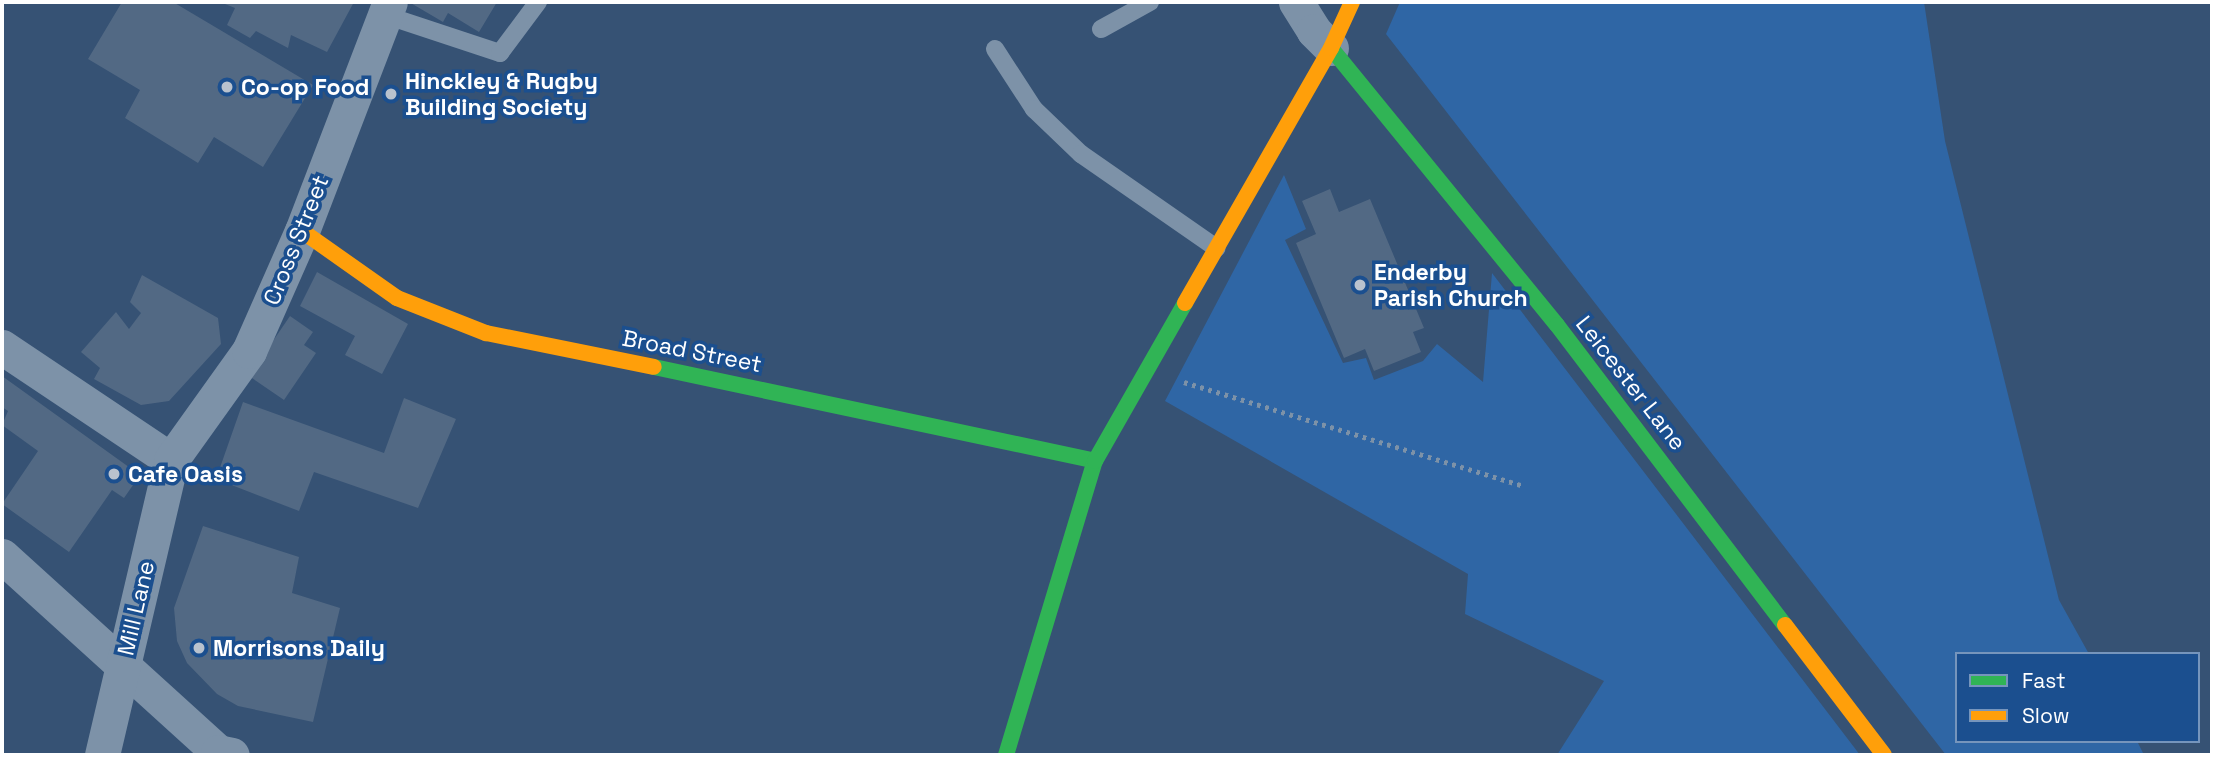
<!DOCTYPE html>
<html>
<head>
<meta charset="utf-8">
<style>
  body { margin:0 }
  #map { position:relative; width:2214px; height:757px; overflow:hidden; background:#365274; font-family:"Space Grotesk",sans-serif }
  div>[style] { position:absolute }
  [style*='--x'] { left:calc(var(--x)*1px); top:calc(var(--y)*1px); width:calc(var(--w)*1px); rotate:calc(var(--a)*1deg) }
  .green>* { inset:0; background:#2f66a5 }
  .building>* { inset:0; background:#526984 }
  .path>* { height:4.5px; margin-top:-2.25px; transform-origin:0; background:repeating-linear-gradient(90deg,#7d92a8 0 3.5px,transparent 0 8.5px) }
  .lane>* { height:18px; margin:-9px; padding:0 9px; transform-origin:9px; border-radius:9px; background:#7d92a8 }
  .street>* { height:35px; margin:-17.5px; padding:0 17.5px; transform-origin:17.5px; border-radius:17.5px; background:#7d92a8 }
  .fast>* { height:16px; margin:-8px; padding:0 8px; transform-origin:8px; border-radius:8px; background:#30b455 }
  .slow>* { height:16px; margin:-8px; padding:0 8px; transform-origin:8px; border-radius:8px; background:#ff9f0a }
  .dots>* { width:19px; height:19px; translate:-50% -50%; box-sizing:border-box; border:4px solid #1b4f8f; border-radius:50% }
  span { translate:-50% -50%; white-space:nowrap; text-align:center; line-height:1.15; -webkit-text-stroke:7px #1b4f8f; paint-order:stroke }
  .poi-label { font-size:23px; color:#fff; font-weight:700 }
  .left { translate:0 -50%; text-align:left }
  .street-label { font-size:23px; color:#fff }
  .frame { position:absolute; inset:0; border:4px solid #fff; pointer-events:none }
  .legend { position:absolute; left:1955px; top:652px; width:245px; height:91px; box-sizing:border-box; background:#1b4f8f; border:2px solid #7695bc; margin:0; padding:9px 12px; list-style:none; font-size:21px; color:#fff }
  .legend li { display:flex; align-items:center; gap:14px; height:35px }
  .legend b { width:35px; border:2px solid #7695bc }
</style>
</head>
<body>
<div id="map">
  <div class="green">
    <div style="clip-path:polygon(1400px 2px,1924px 2px,1945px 141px,2059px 600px,2089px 654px,1957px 654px,1957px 741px,2137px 741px,2144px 755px,1946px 755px,1386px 34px)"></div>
    <div style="clip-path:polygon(1284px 175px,1306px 229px,1285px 240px,1343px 363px,1366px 358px,1374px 380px,1423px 361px,1437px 344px,1483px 382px,1492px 273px,1860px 755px,1557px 755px,1604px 681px,1465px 614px,1468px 574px,1165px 401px)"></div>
  </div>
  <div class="building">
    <div style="clip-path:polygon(122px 2px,173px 2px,313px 85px,263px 167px,214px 137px,198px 163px,125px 118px,140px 90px,88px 59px)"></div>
    <div style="clip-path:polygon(220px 2px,354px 2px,327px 52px,291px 35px,288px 48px,256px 31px,250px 38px,227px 25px,235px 8px)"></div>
    <div style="clip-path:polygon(409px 2px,497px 2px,479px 32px,448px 13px,443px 22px)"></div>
    <div style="clip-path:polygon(1330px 189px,1339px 212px,1370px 199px,1424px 328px,1413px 332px,1421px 352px,1374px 371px,1365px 349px,1344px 358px,1296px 243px,1316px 234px,1302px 201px)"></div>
    <div style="clip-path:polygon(317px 272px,408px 324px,382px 374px,345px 355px,355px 336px,300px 306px)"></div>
    <div style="clip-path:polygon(142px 275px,218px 318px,221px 344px,169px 401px,141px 405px,94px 379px,100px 368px,81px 352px,116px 312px,129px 329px,141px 313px,130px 302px)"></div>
    <div style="clip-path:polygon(290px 316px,313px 332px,304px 345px,316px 353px,284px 400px,249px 376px)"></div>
    <div style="clip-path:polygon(2px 376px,140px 475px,124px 498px,112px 490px,69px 552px,2px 504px,38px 451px,2px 425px,8px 411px,2px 407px)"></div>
    <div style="clip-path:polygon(404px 398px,456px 419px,418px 508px,314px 472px,299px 511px,216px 479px,243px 402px,384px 453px)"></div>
    <div style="clip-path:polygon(203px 526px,299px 557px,292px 593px,340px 608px,313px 722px,238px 706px,217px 694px,187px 663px,177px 641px,174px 608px)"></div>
  </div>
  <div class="path">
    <div style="--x:1184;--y:382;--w:356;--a:17"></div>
  </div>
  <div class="lane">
    <div style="--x:385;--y:15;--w:121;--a:18.3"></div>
    <div style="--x:500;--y:53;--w:64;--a:-53.3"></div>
    <div style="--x:1101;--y:29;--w:56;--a:-28.9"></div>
    <div style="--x:995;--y:49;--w:72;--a:57"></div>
    <div style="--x:1034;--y:109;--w:65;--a:43.8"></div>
    <div style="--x:1081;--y:154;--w:165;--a:34.8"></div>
  </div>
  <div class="street">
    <div style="--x:1296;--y:2;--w:34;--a:58"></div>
    <div style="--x:1314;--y:31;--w:24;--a:45"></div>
    <div style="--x:2;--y:347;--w:203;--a:33.8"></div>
    <div style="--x:2;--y:556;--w:292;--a:42.2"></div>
    <div style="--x:218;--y:752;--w:14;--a:12"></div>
    <div style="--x:102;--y:755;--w:303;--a:-76.8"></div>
    <div style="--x:171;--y:460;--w:134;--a:-54.4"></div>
    <div style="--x:249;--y:351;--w:131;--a:-66.2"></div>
    <div style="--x:302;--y:231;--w:245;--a:-69"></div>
  </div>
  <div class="fast">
    <div style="--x:1331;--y:48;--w:357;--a:50.8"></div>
    <div style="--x:1557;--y:325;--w:377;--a:52.8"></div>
    <div style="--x:654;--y:367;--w:451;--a:12"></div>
    <div style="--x:1006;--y:755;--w:307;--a:-73.2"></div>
    <div style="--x:1095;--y:461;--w:182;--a:-60.3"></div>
  </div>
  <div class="slow">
    <div style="--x:302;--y:231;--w:116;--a:35.2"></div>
    <div style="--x:397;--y:298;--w:96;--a:21.5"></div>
    <div style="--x:486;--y:333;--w:171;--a:11.4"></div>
    <div style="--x:1185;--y:303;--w:294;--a:-60.2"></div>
    <div style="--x:1331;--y:48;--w:51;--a:-65.5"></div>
    <div style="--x:1785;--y:625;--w:163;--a:52.7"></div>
  </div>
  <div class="dots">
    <div style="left:227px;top:87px;background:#b9c2ce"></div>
    <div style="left:391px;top:94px;background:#b9c2ce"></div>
    <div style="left:1360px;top:285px;background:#b9c2ce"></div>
    <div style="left:114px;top:474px;background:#b9c2ce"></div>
    <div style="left:199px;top:648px;background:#b9c2ce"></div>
  </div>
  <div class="poi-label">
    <span class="left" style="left:405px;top:94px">Hinckley &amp; Rugby<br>Building Society</span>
    <span class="left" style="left:241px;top:87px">Co-op Food</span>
    <span class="left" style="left:1374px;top:285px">Enderby<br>Parish Church</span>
    <span class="left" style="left:128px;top:474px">Cafe Oasis</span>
    <span class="left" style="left:213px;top:648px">Morrisons Daily</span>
  </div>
  <div class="street-label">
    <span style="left:296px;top:240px;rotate:-68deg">Cross Street</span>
    <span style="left:692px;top:351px;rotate:11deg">Broad Street</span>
    <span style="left:1631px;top:383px;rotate:52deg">Leicester Lane</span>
    <span style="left:136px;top:608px;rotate:-77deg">Mill Lane</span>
  </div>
  <div class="frame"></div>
  <ul class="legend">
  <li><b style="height:9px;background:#30b455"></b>Fast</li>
  <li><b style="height:9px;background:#ff9f0a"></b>Slow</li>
  </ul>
</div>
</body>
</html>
